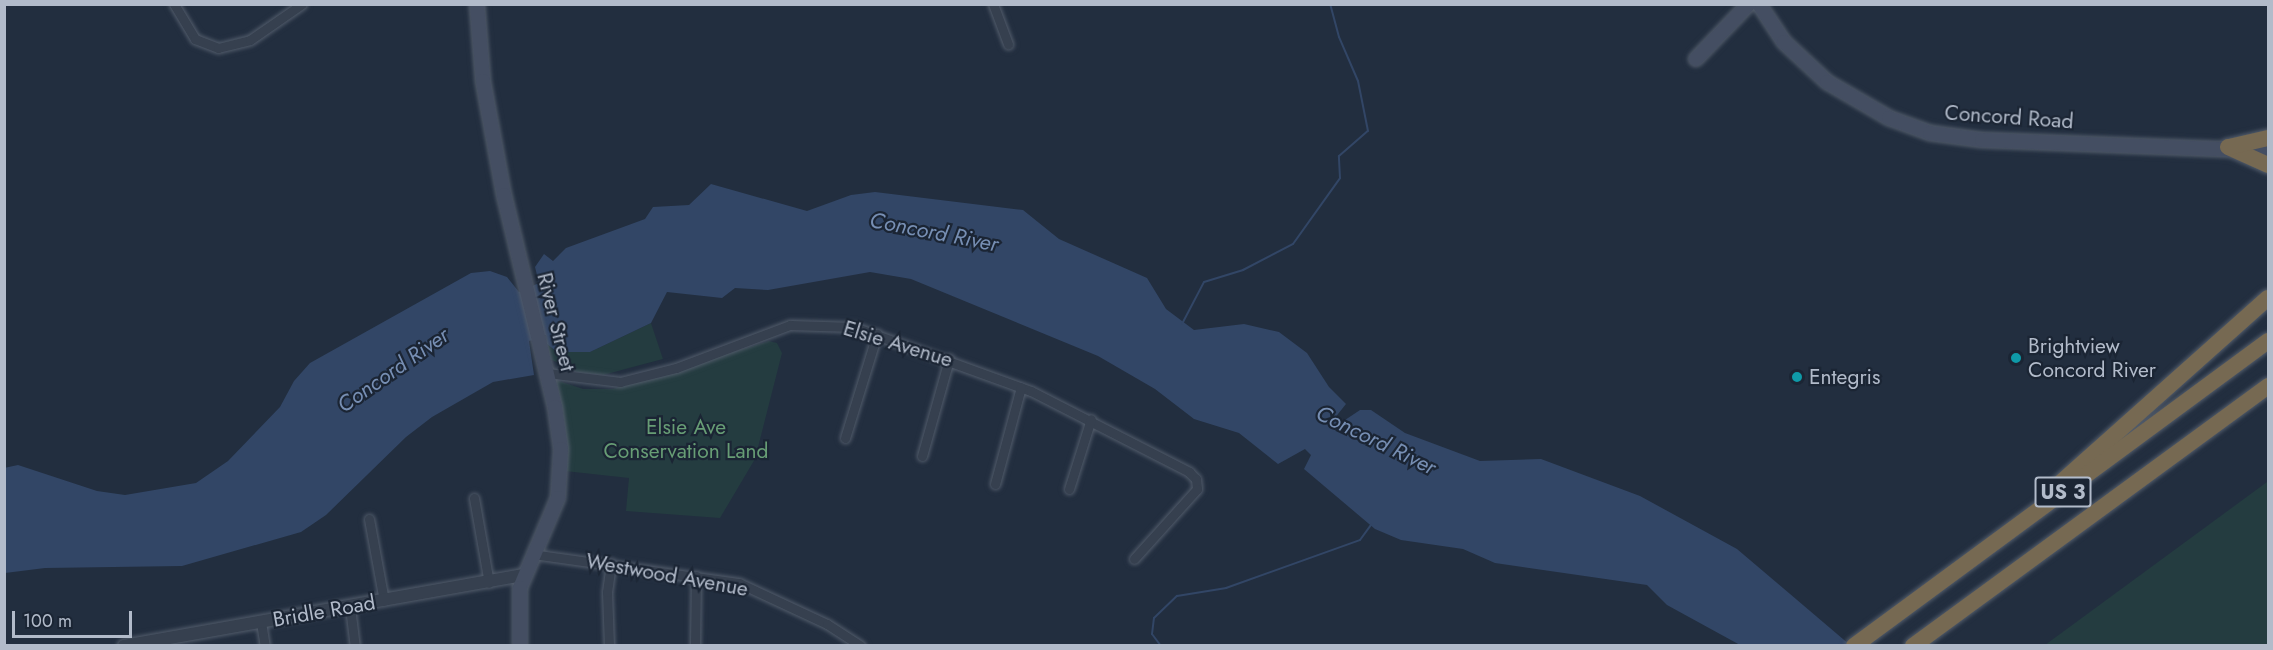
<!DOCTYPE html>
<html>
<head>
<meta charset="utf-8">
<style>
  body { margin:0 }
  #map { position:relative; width:2273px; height:650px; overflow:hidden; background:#222e3f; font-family:Jost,sans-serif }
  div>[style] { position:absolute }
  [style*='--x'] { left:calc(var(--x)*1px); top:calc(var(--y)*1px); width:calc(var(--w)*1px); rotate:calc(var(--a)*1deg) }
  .green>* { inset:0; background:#243c40 }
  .water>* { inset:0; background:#324666 }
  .stream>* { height:2px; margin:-1px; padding:0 1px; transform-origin:1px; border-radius:1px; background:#324666 }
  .roads { filter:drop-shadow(0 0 2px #515b6a) drop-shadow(0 0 2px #515b6a) }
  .minor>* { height:9px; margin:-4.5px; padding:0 4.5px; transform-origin:4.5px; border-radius:4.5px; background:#36404f }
  .tertiary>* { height:12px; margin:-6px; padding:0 6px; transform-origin:6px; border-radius:6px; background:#36404f }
  .secondary>* { height:14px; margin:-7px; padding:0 7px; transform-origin:7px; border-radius:7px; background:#444e62 }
  .motorway>* { height:16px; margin:-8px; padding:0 8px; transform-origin:8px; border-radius:8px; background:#766952 }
  .dots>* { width:16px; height:16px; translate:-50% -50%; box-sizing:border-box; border:3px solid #1b2534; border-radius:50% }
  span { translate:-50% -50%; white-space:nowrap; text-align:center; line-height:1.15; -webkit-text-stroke:4.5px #1b2534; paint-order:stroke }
  .shield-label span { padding:2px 4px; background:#1b2534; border:2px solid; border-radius:4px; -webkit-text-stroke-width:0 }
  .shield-label { font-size:20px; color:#b2bbca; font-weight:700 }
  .street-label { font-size:21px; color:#b2bbca }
  .poi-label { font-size:21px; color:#b2bbca }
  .left { translate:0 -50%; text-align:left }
  .park-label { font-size:21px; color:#679d75 }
  .water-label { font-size:22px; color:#778fb4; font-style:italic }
  .frame { position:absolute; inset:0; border:6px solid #b2bbca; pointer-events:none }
  .scale { position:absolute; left:12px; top:611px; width:120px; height:27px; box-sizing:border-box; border:3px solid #b2bbca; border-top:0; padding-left:8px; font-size:18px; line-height:21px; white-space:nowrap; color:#b2bbca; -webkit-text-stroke:4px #1b2534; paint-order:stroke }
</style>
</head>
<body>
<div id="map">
  <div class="green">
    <div style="clip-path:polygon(651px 323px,663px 359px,603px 375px,578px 372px,550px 359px,547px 344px,557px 352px,590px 352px)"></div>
    <div style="clip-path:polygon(769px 341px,777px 343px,782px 353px,755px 459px,720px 518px,626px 511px,629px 478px,565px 471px,562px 407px,556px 380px,583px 389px,613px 389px)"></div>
    <div style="clip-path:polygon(2267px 482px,2268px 645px,2044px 645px,2045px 645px)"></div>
  </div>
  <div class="water">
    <div style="clip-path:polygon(711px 184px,807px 211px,851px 195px,875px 192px,1023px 210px,1059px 239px,1147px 278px,1166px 309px,1194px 330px,1244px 324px,1279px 332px,1307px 353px,1329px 387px,1346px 404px,1334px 419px,1339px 424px,1360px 410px,1371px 410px,1405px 433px,1480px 461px,1541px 459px,1640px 496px,1737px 549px,1850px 645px,1740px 645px,1667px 605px,1647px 585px,1495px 563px,1463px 549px,1401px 540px,1375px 529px,1304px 469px,1311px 455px,1305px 449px,1278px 464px,1239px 433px,1194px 419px,1155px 389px,1098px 356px,911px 279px,870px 272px,768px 290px,735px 288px,722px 298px,667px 292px,651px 323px,590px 352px,557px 352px,547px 344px,546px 335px,529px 341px,534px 375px,493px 382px,432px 417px,406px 437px,326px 515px,301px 532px,182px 566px,45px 568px,5px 573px,4px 468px,18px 465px,97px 491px,125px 495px,196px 483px,228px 461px,280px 407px,294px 381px,310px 363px,471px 273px,490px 271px,507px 277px,519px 292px,539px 283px,535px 267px,544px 254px,553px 261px,566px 248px,645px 219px,653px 207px,689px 205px)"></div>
  </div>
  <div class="stream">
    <div style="--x:1182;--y:324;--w:47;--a:-62.4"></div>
    <div style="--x:1204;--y:282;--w:41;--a:-17.1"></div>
    <div style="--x:1243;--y:270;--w:56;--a:-27.5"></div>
    <div style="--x:1293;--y:244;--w:81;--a:-54.5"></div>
    <div style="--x:1340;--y:178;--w:22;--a:-93"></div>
    <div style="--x:1339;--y:156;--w:38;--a:-41"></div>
    <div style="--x:1368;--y:131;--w:51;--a:-101.3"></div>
    <div style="--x:1358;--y:81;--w:48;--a:-113.4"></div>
    <div style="--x:1339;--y:37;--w:34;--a:-105"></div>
    <div style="--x:1161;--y:646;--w:15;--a:-127"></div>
    <div style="--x:1152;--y:634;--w:16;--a:-83"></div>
    <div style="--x:1154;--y:618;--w:32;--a:-44"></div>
    <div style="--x:1177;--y:596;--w:50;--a:-9.3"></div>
    <div style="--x:1226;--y:588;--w:142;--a:-19.7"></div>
    <div style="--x:1360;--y:540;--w:19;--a:-54"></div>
  </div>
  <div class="roads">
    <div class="minor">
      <div style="--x:174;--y:4;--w:41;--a:59"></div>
      <div style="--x:195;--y:39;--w:25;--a:21"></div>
      <div style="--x:218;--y:48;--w:33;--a:-14"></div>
      <div style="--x:250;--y:40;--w:63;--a:-34.7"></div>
      <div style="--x:993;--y:4;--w:43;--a:69.4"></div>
      <div style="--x:547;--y:373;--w:74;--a:7"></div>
      <div style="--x:620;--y:382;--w:58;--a:-14"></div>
      <div style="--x:676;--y:368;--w:122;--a:-20.7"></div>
      <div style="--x:790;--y:325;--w:64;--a:1.8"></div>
      <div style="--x:854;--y:327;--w:188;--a:19.9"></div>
      <div style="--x:1031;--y:391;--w:178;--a:27.1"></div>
      <div style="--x:1189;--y:472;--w:10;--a:45"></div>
      <div style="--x:1196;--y:479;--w:10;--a:84"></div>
      <div style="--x:1197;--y:489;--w:94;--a:132"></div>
      <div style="--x:845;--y:438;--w:109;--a:-72.9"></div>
      <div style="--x:922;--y:456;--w:101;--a:-74.4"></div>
      <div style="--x:995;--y:484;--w:100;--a:-75"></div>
      <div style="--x:1069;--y:489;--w:73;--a:-72.6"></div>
      <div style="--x:474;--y:498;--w:86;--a:80"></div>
      <div style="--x:369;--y:519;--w:83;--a:79.6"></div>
      <div style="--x:532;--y:554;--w:209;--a:8"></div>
      <div style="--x:739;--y:583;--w:97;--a:25"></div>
      <div style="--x:827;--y:624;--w:40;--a:32.9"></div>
      <div style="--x:350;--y:607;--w:39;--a:83"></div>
      <div style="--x:261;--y:622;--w:24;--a:81"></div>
      <div style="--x:609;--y:646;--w:54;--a:-92.1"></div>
      <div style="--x:607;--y:592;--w:29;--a:-82"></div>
      <div style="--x:695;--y:646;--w:70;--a:-89.2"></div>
    </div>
    <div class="tertiary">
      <div style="--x:124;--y:646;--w:406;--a:-10.1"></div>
    </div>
    <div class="secondary">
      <div style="--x:477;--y:4;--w:77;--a:85.5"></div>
      <div style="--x:483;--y:81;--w:116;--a:79.6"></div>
      <div style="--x:504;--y:195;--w:218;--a:76.5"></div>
      <div style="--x:555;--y:407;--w:42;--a:81.9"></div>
      <div style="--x:561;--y:449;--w:49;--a:93.5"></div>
      <div style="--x:558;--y:498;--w:98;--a:112.9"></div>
      <div style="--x:520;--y:588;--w:58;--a:90"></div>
      <div style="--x:1759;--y:4;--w:45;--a:56.7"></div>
      <div style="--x:1784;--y:42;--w:59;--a:42.9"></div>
      <div style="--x:1827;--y:82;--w:72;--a:30.1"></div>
      <div style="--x:1889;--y:118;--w:44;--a:20.1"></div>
      <div style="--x:1930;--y:133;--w:52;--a:7.7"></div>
      <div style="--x:1982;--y:140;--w:286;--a:2.2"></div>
      <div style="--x:1696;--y:59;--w:76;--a:-46.1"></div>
    </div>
    <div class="motorway">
      <div style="--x:2228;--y:147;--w:44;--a:24.2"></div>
      <div style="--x:2229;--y:147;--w:40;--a:-13"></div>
      <div style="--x:2049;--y:493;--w:293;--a:-41.7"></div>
      <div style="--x:1854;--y:646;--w:514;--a:-36.38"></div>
      <div style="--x:1913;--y:646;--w:440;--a:-36.2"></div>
    </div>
  </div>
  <div class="dots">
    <div style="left:2016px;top:358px;background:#0f9aa8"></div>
    <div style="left:1797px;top:377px;background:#0f9aa8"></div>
  </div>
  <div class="shield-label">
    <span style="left:2063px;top:492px">US 3</span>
  </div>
  <div class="street-label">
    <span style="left:2009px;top:117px;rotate:4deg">Concord Road</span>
    <span style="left:556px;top:322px;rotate:76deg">River Street</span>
    <span style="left:898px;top:344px;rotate:17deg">Elsie Avenue</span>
    <span style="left:667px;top:575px;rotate:10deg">Westwood Avenue</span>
    <span style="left:324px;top:611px;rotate:-10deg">Bridle Road</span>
  </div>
  <div class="poi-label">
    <span class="left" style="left:2028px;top:358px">Brightview<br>Concord River</span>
    <span class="left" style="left:1809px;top:377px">Entegris</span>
  </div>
  <div class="park-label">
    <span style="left:686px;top:439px">Elsie Ave<br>Conservation Land</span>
  </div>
  <div class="water-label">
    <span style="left:934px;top:232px;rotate:11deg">Concord River</span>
    <span style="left:393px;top:370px;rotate:-35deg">Concord River</span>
    <span style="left:1376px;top:440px;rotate:26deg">Concord River</span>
  </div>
  <div class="frame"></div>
  <div class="scale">100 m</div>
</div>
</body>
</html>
